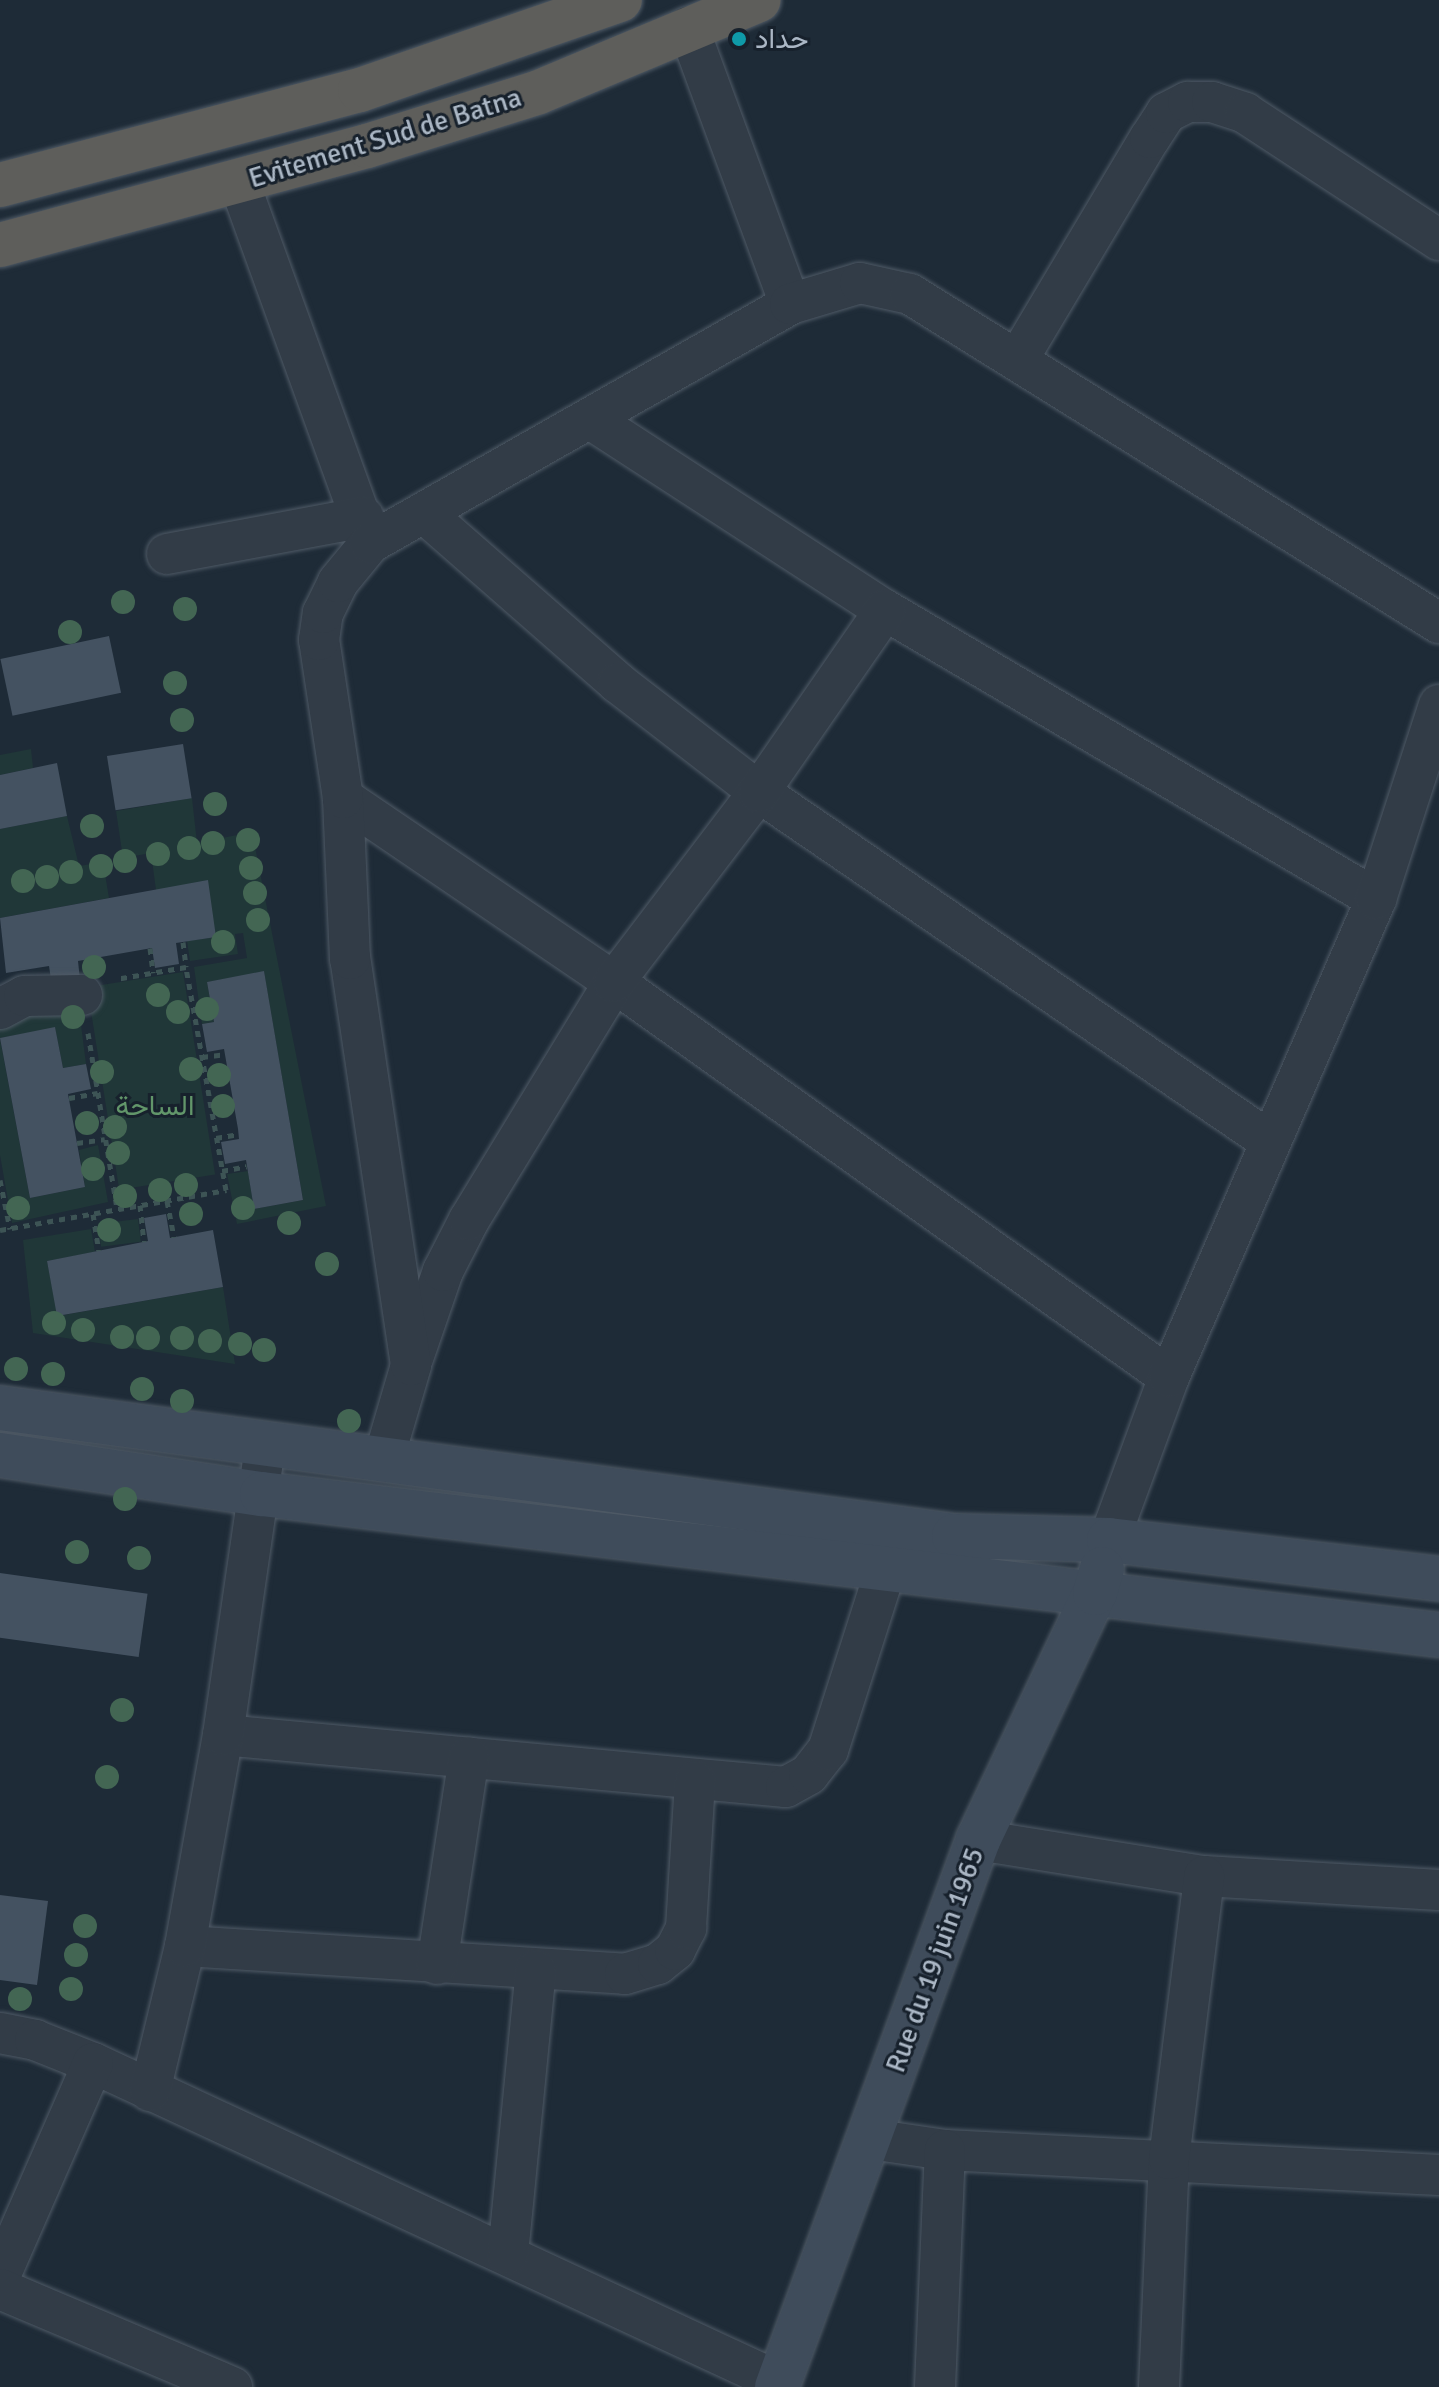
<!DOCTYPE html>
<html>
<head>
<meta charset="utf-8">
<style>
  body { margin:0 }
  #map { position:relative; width:1439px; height:2387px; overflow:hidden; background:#1e2b37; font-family:Signika,Vazirmatn,sans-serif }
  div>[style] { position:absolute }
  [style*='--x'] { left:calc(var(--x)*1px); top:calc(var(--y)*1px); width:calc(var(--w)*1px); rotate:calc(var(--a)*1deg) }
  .green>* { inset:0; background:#203738; transform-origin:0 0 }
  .building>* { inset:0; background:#445261; transform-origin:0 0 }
  .path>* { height:5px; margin-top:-2.5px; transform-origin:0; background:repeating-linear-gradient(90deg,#3d5455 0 6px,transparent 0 12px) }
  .roads { filter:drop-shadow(0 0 2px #4f5a66) drop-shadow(0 0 2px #4f5a66) }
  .minor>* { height:40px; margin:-20px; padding:0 20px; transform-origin:20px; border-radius:20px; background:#323c47 }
  .secondary>* { height:44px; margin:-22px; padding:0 22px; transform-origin:22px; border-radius:22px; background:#3f4c5b }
  .trunk>* { height:44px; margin:-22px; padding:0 22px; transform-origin:22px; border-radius:22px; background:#5e5e5b }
  .trees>* { width:24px; height:24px; margin:-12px; border-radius:50%; background:#436653 }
  .dots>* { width:22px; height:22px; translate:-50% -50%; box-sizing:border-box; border:4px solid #17212c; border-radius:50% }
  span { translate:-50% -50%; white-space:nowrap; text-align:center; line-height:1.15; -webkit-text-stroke:6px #17212c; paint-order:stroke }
  .poi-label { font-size:28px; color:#abb7c5 }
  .left { translate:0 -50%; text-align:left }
  .street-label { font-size:28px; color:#abb7c5 }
  .park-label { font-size:28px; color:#62966a }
</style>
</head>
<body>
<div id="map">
  <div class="green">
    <div style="clip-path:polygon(31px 749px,33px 768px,0 775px,0 755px)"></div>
    <div style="clip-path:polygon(192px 798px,197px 843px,252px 832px,326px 1206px,237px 1224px,227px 1174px,248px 1171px,254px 1209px,303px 1200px,264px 972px,207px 982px,214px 1022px,202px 1024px,194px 967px,247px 958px,243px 933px,235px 934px,238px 954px,190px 961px,187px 941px,216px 937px,156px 890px,151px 853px,123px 858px,116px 811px)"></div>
    <div style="clip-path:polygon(67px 816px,79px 866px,103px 862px,109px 898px,0 918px,0 829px)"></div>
    <div style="left:183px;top:972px;width:205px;height:97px;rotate:81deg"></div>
    <div style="clip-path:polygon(78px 1001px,86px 1064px,63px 1068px,55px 1028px,0 1038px,0 1023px)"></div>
    <div style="clip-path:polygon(0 1039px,30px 1198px,85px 1187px,79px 1150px,98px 1145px,108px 1202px,12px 1223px,0 1155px)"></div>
    <div style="left:138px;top:1219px;width:23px;height:40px;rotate:83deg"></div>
    <div style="clip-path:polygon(91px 1229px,95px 1252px,47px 1261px,58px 1316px,223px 1287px,235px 1364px,33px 1333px,23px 1240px)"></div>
  </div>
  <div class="building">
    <div style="left:109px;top:636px;width:58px;height:111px;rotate:78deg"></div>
    <div style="left:183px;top:744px;width:55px;height:77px;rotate:81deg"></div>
    <div style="clip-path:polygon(57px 763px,67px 816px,0 829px,0 775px)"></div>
    <div style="clip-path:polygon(208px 880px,216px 937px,176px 943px,179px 964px,155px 968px,152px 948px,78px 961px,80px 980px,52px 986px,49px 966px,6px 973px,0 918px)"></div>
    <div style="clip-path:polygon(264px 971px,303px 1200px,254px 1209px,246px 1160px,225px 1164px,221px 1142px,239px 1139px,238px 1129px,224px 1049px,207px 1052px,202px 1024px,214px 1022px,207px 982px)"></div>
    <div style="clip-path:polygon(55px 1027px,63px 1068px,86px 1064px,91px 1089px,68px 1094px,85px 1187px,30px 1198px,0 1038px)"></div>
    <div style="clip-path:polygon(166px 1214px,170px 1238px,213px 1230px,223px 1287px,57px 1316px,47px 1261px,148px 1241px,144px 1218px)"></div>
    <div style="left:0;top:1573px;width:149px;height:64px;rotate:8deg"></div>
    <div style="clip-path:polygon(0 1895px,48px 1901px,37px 1985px,0 1980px)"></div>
  </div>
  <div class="path">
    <div style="--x:183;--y:942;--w:25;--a:83"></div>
    <div style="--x:150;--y:948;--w:25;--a:83"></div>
    <div style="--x:88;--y:1033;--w:178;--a:80.6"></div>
    <div style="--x:202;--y:1057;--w:23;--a:-7"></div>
    <div style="--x:69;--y:1098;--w:29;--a:-10"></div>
    <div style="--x:216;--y:1138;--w:22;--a:-10"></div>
    <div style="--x:77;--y:1143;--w:28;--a:-8"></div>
    <div style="--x:222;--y:1171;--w:25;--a:-11"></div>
    <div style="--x:0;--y:1180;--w:50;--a:78.5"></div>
    <div style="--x:167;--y:1201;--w:37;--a:79"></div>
    <div style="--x:140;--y:1205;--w:37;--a:84"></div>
    <div style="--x:93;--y:1214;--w:37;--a:81"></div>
    <div style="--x:0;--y:1230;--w:230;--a:-10"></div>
    <div style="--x:226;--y:1190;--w:227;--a:-100.2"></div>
    <div style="--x:186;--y:967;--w:71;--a:170.3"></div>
  </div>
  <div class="roads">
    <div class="minor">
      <div style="--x:688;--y:27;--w:295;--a:69.8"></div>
      <div style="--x:239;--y:182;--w:384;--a:70.1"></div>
      <div style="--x:1018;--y:359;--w:257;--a:-59.2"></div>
      <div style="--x:1150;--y:138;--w:30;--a:-57"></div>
      <div style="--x:1166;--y:113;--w:25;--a:-27"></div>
      <div style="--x:1188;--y:102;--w:24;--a:0"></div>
      <div style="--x:1212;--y:102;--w:35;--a:18"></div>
      <div style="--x:1245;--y:113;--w:232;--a:33.2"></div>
      <div style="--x:592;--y:420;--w:349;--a:33"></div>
      <div style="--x:885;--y:610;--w:570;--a:30.48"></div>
      <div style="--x:424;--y:513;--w:258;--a:41.2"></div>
      <div style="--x:618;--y:683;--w:178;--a:37.7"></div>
      <div style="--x:759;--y:792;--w:617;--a:34.36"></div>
      <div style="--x:167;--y:554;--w:200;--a:-10.6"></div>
      <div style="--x:343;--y:798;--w:328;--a:34.2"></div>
      <div style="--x:614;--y:982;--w:681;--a:35.44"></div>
      <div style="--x:0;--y:1009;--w:27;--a:-28"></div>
      <div style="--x:24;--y:996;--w:58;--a:-1"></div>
      <div style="--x:413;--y:1358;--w:92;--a:-71"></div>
      <div style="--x:443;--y:1271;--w:57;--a:-63"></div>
      <div style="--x:469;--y:1220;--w:279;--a:-58.6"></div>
      <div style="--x:614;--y:982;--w:239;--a:-52.7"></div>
      <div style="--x:759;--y:792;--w:221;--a:-55.3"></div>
      <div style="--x:383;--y:1461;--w:100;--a:-73.7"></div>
      <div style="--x:411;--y:1365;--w:411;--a:-98.5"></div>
      <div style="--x:350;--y:959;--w:161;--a:-92.5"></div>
      <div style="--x:343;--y:798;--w:160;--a:-98.6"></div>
      <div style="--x:319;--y:640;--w:27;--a:-82"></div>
      <div style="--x:323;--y:613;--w:34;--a:-64"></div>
      <div style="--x:338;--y:582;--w:50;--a:-50.6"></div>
      <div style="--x:370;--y:543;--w:483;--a:-29.6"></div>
      <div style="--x:790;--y:304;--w:73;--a:-16.7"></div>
      <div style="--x:860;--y:283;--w:51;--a:12.4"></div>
      <div style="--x:910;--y:294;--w:623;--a:31.88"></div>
      <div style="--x:1109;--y:1540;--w:174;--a:-69.8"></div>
      <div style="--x:1169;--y:1377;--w:521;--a:-66.58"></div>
      <div style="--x:1376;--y:899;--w:204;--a:-72"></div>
      <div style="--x:223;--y:1735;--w:565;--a:5.28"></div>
      <div style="--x:786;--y:1787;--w:26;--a:-29"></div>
      <div style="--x:809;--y:1774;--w:31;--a:-52"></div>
      <div style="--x:828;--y:1750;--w:188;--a:-72.3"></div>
      <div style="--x:978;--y:1840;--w:229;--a:9.1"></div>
      <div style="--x:1204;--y:1876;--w:235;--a:3.4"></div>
      <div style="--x:185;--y:1946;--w:441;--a:3.6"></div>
      <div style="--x:625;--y:1974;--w:34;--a:-17"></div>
      <div style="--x:658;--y:1964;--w:22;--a:-39"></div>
      <div style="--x:675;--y:1950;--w:25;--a:-63"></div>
      <div style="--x:686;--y:1928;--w:147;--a:-86.5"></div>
      <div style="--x:437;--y:1964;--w:209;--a:-81.2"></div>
      <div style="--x:0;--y:2033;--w:36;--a:11"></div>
      <div style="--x:35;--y:2040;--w:62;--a:21.6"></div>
      <div style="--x:93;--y:2063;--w:757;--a:24.94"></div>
      <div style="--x:150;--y:2091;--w:149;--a:-76.4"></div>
      <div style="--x:185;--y:1946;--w:214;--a:-79.8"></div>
      <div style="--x:223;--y:1735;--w:291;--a:-81.7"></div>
      <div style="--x:870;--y:2139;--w:76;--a:8.3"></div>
      <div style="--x:945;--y:2150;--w:495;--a:2.9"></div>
      <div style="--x:508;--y:2254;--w:285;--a:-84.4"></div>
      <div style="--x:0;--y:2276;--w:232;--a:-66.4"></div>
      <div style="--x:0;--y:2289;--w:252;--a:22.9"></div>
      <div style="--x:935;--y:2387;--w:237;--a:-87.6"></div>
      <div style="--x:1159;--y:2387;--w:228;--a:-87.5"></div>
      <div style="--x:1169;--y:2159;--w:285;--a:-82.9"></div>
    </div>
    <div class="secondary">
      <div style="--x:0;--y:1408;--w:963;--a:7.64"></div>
      <div style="--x:954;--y:1536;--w:155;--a:1.5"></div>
      <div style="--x:1109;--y:1540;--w:332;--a:6.7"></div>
      <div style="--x:0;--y:1455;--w:265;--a:8.5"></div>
      <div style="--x:262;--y:1494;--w:1185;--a:6.83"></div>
      <div style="--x:777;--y:2387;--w:583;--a:-69.82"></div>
      <div style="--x:978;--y:1840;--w:273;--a:-64.7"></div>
      <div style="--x:1095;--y:1593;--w:25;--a:-74"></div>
    </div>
    <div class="trunk">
      <div style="--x:0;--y:185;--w:372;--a:-14.8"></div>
      <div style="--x:360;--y:90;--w:275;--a:-19.1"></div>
      <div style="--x:0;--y:245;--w:380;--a:-15.1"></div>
      <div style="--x:367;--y:146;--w:180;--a:-17.4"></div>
      <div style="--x:539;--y:92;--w:238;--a:-22.7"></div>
    </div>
  </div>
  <div class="trees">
    <div style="left:123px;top:602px"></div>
    <div style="left:185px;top:609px"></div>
    <div style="left:70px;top:632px"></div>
    <div style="left:175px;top:683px"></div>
    <div style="left:182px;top:720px"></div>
    <div style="left:215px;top:804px"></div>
    <div style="left:92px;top:826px"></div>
    <div style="left:248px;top:840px"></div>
    <div style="left:213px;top:843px"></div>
    <div style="left:189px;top:848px"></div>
    <div style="left:158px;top:854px"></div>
    <div style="left:125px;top:861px"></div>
    <div style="left:101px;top:866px"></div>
    <div style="left:251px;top:868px"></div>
    <div style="left:71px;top:872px"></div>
    <div style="left:47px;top:877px"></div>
    <div style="left:23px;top:881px"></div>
    <div style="left:255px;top:893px"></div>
    <div style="left:258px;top:920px"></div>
    <div style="left:223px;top:942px"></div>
    <div style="left:94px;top:967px"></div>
    <div style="left:158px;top:995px"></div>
    <div style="left:207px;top:1009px"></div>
    <div style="left:178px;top:1012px"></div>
    <div style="left:73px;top:1017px"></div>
    <div style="left:191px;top:1069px"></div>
    <div style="left:102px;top:1072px"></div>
    <div style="left:219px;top:1075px"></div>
    <div style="left:223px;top:1106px"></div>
    <div style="left:87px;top:1123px"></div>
    <div style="left:115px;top:1127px"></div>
    <div style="left:118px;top:1153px"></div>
    <div style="left:93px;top:1169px"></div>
    <div style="left:186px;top:1185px"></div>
    <div style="left:160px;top:1190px"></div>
    <div style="left:125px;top:1196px"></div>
    <div style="left:18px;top:1208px"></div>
    <div style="left:243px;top:1208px"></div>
    <div style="left:191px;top:1214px"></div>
    <div style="left:289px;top:1223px"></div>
    <div style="left:109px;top:1230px"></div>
    <div style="left:327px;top:1264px"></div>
    <div style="left:54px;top:1323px"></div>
    <div style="left:83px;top:1330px"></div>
    <div style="left:122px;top:1337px"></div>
    <div style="left:148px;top:1338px"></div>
    <div style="left:182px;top:1338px"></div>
    <div style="left:210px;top:1341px"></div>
    <div style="left:240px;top:1344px"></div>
    <div style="left:264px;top:1350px"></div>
    <div style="left:16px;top:1369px"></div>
    <div style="left:53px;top:1374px"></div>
    <div style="left:142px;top:1389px"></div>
    <div style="left:182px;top:1401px"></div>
    <div style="left:349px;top:1421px"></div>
    <div style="left:125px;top:1499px"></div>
    <div style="left:77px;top:1552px"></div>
    <div style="left:139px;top:1558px"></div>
    <div style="left:122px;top:1710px"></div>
    <div style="left:107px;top:1777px"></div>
    <div style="left:85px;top:1926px"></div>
    <div style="left:76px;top:1955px"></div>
    <div style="left:71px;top:1989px"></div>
    <div style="left:20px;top:1999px"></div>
  </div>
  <div class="dots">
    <div style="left:739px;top:39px;background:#0f9aa8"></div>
  </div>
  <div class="poi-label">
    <span class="left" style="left:755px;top:39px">حداد</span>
  </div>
  <div class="street-label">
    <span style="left:385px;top:138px;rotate:-17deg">Evitement Sud de Batna</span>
    <span style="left:935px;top:1960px;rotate:-70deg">Rue du 19 juin 1965</span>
  </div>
  <div class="park-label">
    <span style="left:155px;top:1106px">الساحة</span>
  </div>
</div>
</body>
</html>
